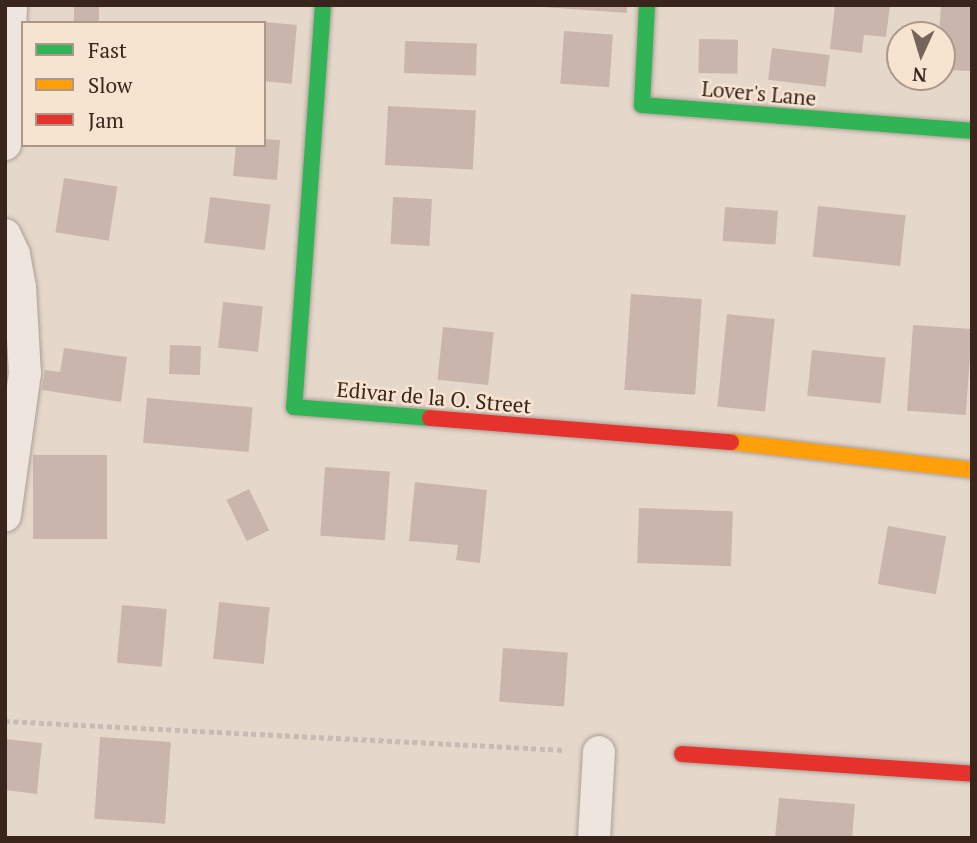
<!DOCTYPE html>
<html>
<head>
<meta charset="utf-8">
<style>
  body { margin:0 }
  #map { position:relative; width:977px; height:843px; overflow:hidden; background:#e5d8cb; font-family:"PT Serif",serif }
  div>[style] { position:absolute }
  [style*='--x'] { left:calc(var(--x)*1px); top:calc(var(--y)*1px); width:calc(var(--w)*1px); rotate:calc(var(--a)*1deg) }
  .building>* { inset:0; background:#cab5ac; transform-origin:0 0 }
  .path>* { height:4.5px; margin-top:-2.25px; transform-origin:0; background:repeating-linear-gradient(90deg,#c6bcb4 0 5px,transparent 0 8.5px) }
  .roads { filter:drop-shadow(0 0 2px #aa9e95) drop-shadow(0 0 2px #aa9e95) }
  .street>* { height:32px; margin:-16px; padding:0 16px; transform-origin:16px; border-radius:16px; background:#ede5de }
  .fast>* { height:16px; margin:-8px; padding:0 8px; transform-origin:8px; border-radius:8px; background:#30b455 }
  .slow>* { height:16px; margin:-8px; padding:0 8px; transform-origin:8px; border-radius:8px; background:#ff9f0a }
  .jam>* { height:16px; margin:-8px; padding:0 8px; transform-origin:8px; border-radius:8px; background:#e5322d }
  span { translate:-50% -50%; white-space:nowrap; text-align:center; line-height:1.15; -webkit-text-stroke:5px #f7e4d0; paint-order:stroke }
  .street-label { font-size:21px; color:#39251c }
  .frame { position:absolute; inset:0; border:7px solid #39251c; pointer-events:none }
  .legend { position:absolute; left:21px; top:21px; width:245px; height:126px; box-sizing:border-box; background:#f7e4d0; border:2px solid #ab9888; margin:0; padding:9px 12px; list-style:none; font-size:21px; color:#39251c }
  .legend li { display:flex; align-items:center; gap:14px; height:35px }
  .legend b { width:35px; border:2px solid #ab9888 }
  .north { position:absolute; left:886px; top:21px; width:70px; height:70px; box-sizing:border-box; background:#f7e4d0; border:2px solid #ab9888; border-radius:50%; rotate:184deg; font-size:19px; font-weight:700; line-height:28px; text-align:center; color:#39251c }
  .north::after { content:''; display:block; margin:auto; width:24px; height:32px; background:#756459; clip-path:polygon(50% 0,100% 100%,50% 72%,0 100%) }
</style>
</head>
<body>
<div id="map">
  <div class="building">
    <div style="left:74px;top:5px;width:25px;height:18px"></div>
    <div style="clip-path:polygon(514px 5px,627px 5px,627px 13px)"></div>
    <div style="clip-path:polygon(835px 5px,890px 5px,886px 37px,864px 35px,862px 53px,830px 49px)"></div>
    <div style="clip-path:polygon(941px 5px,972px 5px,972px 71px,942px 70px,942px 35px,939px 35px)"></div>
    <div style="left:264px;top:22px;width:33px;height:59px;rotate:5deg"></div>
    <div style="left:564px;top:31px;width:49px;height:53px;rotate:4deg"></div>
    <div style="left:699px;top:39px;width:39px;height:34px;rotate:1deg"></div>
    <div style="left:405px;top:41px;width:72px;height:32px;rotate:2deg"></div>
    <div style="left:772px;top:48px;width:58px;height:32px;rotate:7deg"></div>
    <div style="left:388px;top:106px;width:88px;height:59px;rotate:3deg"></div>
    <div style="clip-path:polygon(264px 139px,280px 140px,277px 180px,233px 176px,236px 145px,264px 145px)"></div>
    <div style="left:64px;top:178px;width:54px;height:55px;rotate:9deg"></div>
    <div style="left:210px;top:197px;width:61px;height:46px;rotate:7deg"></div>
    <div style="left:393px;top:197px;width:39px;height:47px;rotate:3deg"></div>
    <div style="left:818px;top:206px;width:88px;height:51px;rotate:6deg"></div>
    <div style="left:725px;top:207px;width:53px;height:34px;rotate:4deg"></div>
    <div style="left:631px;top:294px;width:71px;height:96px;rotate:4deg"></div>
    <div style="left:223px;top:302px;width:40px;height:46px;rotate:6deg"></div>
    <div style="left:727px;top:314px;width:48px;height:93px;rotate:6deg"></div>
    <div style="left:913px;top:325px;width:59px;height:86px;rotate:4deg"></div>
    <div style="left:443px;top:327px;width:51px;height:53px;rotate:6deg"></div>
    <div style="left:170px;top:345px;width:31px;height:29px;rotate:2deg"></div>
    <div style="clip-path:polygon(64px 348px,127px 357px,121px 402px,42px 390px,45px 370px,60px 372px)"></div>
    <div style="left:812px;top:350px;width:74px;height:46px;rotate:6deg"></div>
    <div style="left:147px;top:398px;width:106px;height:45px;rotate:5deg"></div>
    <div style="left:33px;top:455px;width:74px;height:84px"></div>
    <div style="left:325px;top:467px;width:65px;height:69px;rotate:4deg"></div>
    <div style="clip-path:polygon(415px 482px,487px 490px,480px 563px,456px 560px,458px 545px,409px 541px)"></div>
    <div style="left:249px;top:489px;width:46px;height:25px;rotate:64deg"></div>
    <div style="left:639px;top:508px;width:94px;height:55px;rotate:2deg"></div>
    <div style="left:888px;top:526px;width:59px;height:59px;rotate:10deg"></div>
    <div style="left:219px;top:602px;width:51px;height:57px;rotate:6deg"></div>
    <div style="left:122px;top:605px;width:45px;height:58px;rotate:5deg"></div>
    <div style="left:503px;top:648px;width:65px;height:54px;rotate:4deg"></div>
    <div style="left:100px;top:737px;width:71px;height:82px;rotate:4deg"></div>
    <div style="clip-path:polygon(5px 739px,42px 743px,37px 794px,5px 790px)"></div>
    <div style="clip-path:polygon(779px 798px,855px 804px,852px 838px,775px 838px)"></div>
  </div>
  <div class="path">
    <div style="--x:5;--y:721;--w:561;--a:2.96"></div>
  </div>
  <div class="roads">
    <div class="street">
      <div style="--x:5;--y:144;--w:139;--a:-87.5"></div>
      <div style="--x:5;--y:235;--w:21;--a:65"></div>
      <div style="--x:14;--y:254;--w:34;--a:80"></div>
      <div style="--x:20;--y:287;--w:86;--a:86.7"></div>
      <div style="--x:25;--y:373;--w:144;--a:98"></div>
      <div style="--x:594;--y:838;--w:86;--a:-86.7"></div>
    </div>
    <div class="fast">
      <div style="--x:323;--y:5;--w:403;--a:94.1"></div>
      <div style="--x:294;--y:407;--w:136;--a:4.6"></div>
      <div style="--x:647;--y:5;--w:100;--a:92.9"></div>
      <div style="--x:642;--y:105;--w:331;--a:4.5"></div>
    </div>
    <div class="slow">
      <div style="--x:731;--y:442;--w:243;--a:6.6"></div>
    </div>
    <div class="jam">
      <div style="--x:430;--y:418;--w:302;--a:4.6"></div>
      <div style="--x:682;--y:754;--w:291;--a:3.9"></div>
    </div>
  </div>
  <div class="street-label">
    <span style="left:759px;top:93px;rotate:5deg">Lover's Lane</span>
    <span style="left:434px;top:397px;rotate:5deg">Edivar de la O. Street</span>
  </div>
  <div class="frame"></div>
  <ul class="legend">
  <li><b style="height:9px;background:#30b455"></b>Fast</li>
  <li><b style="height:9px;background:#ff9f0a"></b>Slow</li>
  <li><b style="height:9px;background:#e5322d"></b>Jam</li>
  </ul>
  <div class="north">N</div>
</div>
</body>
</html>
